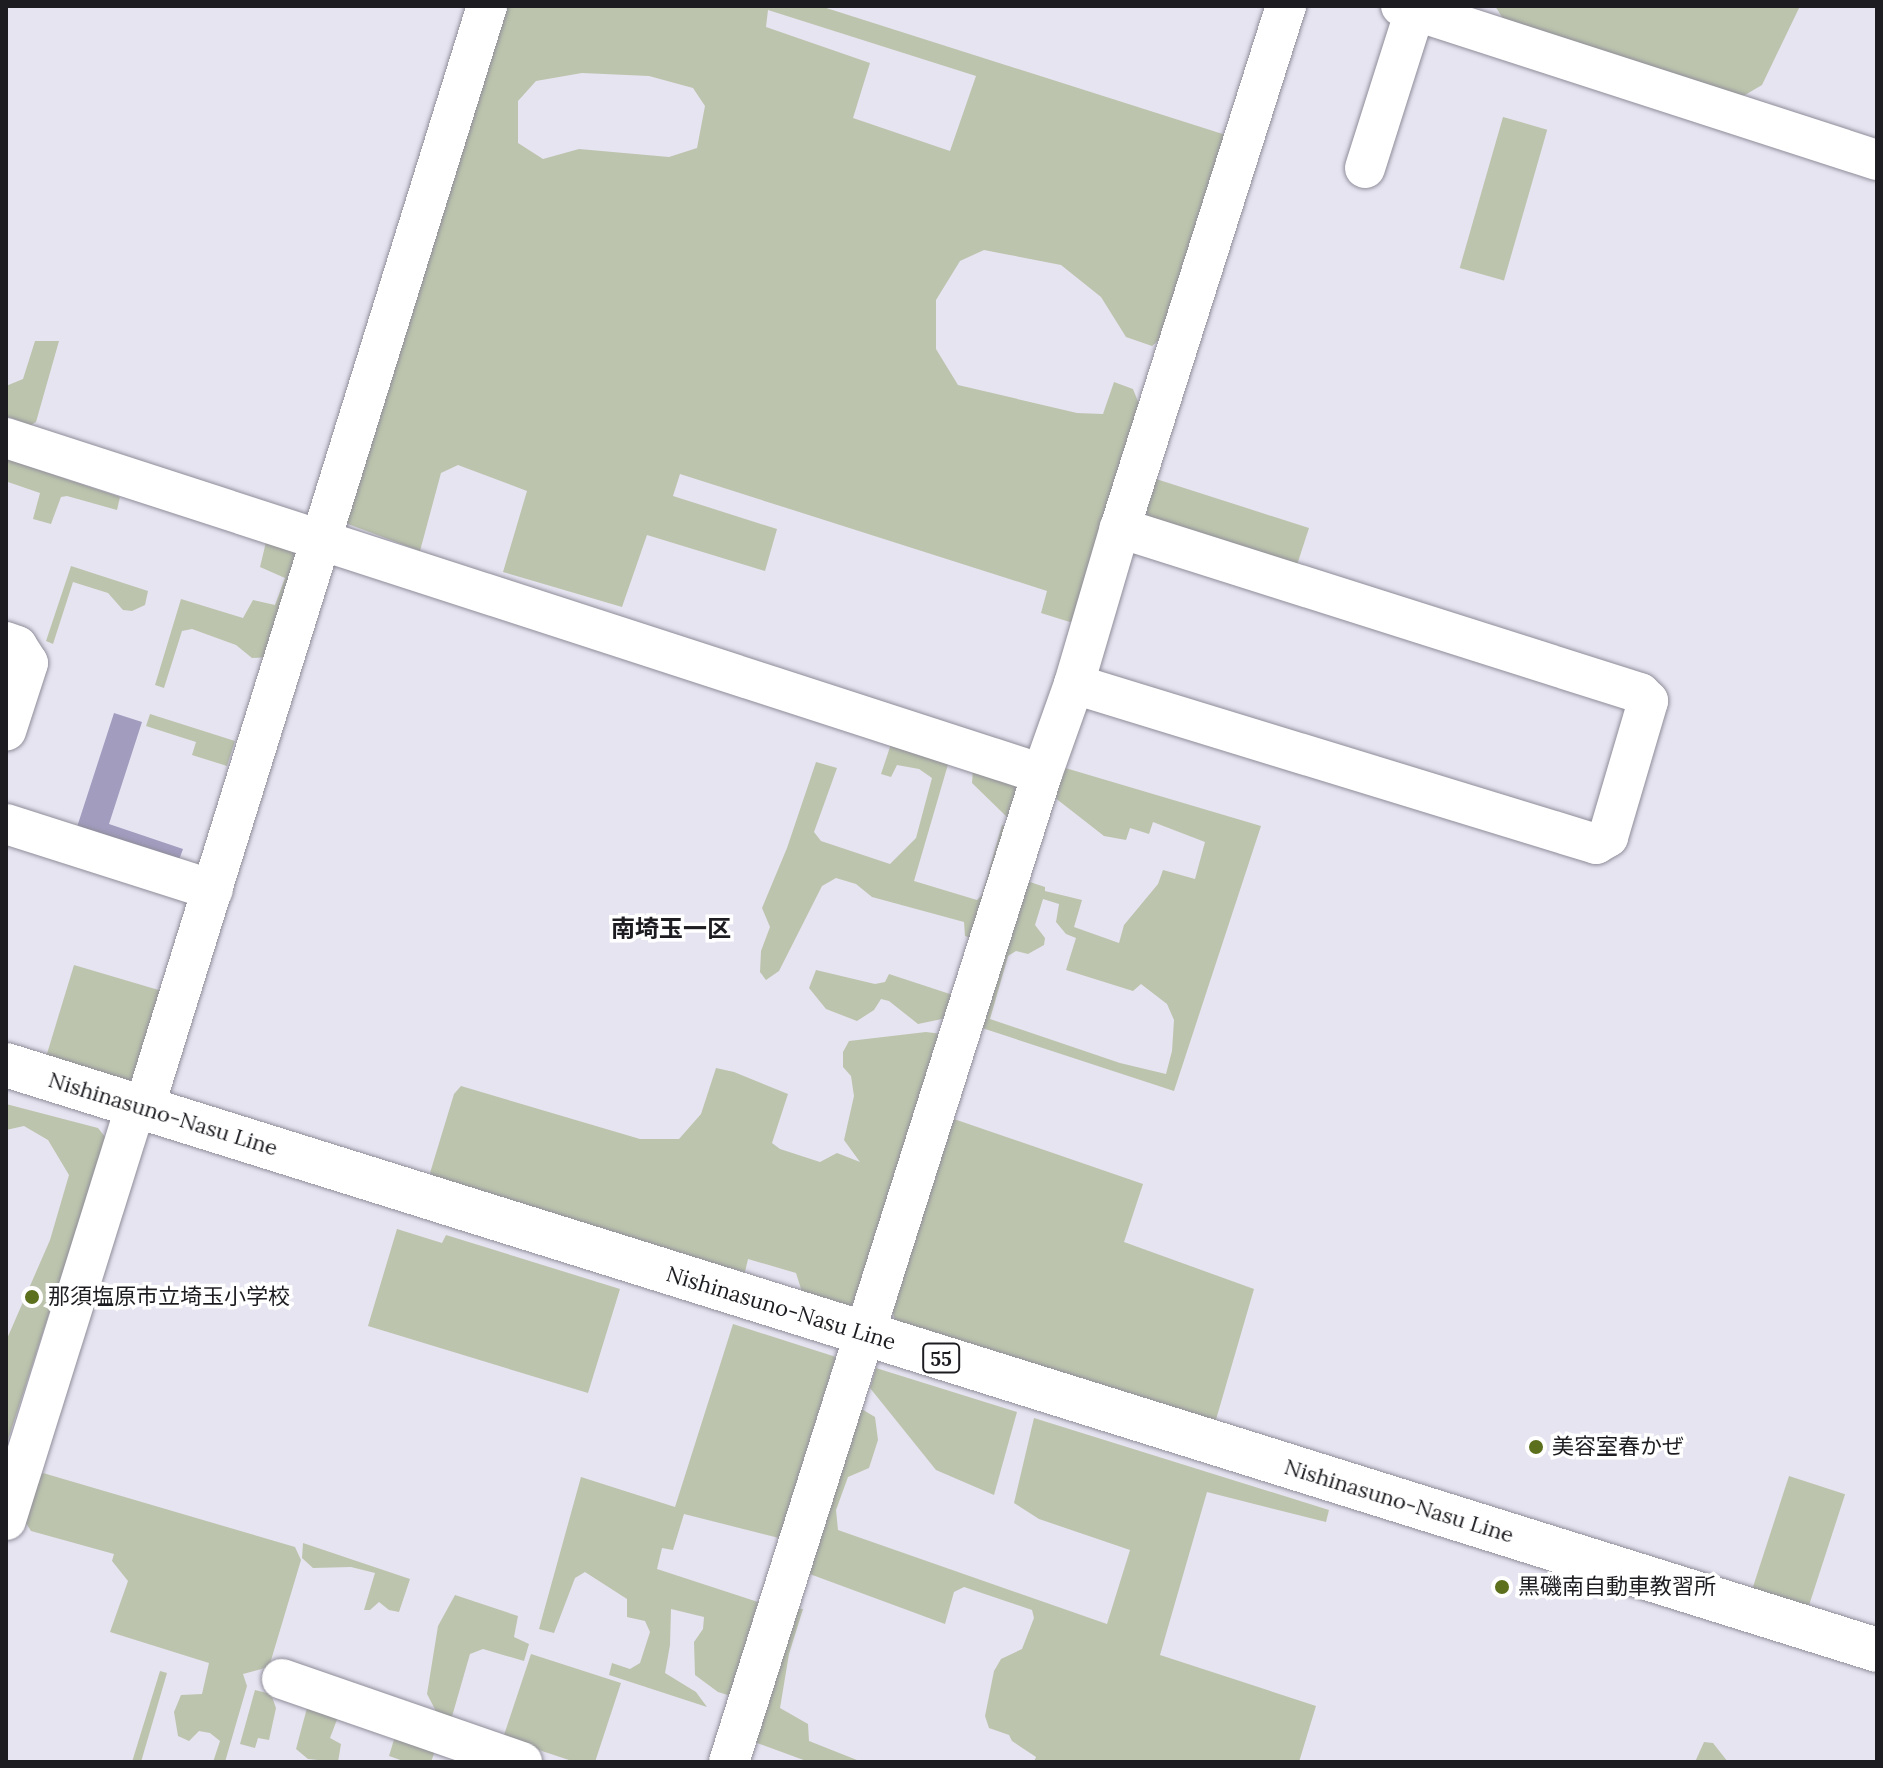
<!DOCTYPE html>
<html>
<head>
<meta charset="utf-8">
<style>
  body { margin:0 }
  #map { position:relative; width:1883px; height:1768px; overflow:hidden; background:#e6e4f1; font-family:Lora,"Noto Sans JP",serif }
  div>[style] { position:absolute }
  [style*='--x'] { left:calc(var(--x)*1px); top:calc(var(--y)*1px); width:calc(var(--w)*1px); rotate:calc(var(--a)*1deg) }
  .green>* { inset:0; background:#bcc4ad; transform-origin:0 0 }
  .water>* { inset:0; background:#a29cbf }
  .roads { filter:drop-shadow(0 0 2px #8f8d99) drop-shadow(0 0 2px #8f8d99) }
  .minor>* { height:40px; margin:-20px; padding:0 20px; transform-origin:20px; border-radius:20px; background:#fff }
  .major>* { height:44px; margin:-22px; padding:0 22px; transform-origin:22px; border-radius:22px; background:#fff }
  .dots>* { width:22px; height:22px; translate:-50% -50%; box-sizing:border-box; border:4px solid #fff; border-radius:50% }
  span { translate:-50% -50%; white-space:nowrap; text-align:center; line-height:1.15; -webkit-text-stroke:7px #fff; paint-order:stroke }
  .shield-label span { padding:2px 6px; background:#fff; border:2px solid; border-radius:6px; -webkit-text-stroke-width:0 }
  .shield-label { font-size:20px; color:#1d1c21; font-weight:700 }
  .street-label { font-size:22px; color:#1d1c21 }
  .poi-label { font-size:22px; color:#1d1c21 }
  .left { translate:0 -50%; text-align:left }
  .neighbourhood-label { font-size:24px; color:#1d1c21; font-weight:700 }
  .frame { position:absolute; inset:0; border:8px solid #1d1c21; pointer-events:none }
</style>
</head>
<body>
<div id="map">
  <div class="green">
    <div style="clip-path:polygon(evenodd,506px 6px,820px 6px,1229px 136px,1166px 334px,1152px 346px,1126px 337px,1101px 297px,1061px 265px,984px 250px,960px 261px,936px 300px,936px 349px,958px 385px,1077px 413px,1103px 414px,1114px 382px,1133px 389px,1141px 409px,1073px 623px,1041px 613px,1047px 591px,680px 474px,673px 496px,777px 529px,765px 571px,647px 535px,622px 607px,503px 572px,527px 491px,458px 465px,441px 473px,420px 551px,340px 521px,506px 6px,768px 10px,976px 76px,950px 151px,853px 118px,870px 63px,766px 27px,768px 10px,506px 6px,582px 73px,649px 76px,693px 88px,705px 106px,697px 148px,669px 157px,579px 149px,543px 159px,518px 143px,518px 101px,536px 81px,582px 73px)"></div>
    <div style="clip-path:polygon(1495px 6px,1800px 6px,1762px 85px,1745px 95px,1726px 99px,1506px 23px)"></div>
    <div style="left:1503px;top:117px;width:46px;height:157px;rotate:16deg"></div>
    <div style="clip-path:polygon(35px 341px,59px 341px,36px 422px,31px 425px,6px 416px,6px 386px,23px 379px)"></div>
    <div style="clip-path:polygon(6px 459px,120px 497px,117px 510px,67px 496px,61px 497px,51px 524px,33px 519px,40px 493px,8px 482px)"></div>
    <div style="clip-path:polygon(1153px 478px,1309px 528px,1296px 568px,1153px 522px,1143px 510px)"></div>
    <div style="clip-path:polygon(266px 542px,294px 548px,300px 559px,269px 657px,252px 658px,236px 645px,192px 629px,182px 631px,164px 688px,155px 685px,181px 599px,243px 618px,253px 600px,275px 605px,285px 578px,260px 567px)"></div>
    <div style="clip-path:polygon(71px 566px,148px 591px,145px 605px,132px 611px,123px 610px,108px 593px,73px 582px,53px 644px,46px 641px)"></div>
    <div style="clip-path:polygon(150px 714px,235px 741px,227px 766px,192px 755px,196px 742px,146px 726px)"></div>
    <div style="clip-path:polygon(892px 741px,949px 761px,914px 881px,977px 900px,982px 895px,1002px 825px,1009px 827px,973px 939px,965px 936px,964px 922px,872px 897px,856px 884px,836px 878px,822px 886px,779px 971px,766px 980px,760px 972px,761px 951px,770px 927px,762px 908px,787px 848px,816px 762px,837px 768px,814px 832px,821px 841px,890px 864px,916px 838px,932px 778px,919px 769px,897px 765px,891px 777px,881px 774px)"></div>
    <div style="clip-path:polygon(evenodd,1062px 767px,1261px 826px,1174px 1091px,976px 1026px,1024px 880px,1045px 887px,1045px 891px,1082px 900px,1074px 927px,1119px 943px,1124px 925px,1158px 884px,1163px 870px,1195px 879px,1205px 842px,1153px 822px,1149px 834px,1130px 828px,1126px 840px,1104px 836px,1054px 797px,1062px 767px,1043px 899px,1059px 904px,1056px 922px,1066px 934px,1076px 938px,1066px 970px,1133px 991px,1141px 984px,1167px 1004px,1174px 1020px,1172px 1051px,1166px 1074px,1120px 1063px,990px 1019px,1008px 956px,1016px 951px,1028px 954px,1044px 945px,1045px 938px,1035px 925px,1043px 899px)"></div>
    <div style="clip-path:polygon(973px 769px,1015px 782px,1020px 788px,1011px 821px,972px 783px)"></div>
    <div style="clip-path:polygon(74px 965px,162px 991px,137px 1074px,128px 1082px,46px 1057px)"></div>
    <div style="clip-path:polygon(816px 970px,875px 984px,885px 982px,889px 974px,953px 995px,947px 1014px,942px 1019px,918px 1024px,889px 1001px,881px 999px,874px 1010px,857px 1021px,826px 1009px,809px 988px)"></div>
    <div style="clip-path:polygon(926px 1032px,942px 1034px,854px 1304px,846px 1307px,802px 1292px,796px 1273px,748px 1259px,745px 1272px,703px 1261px,439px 1182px,430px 1173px,454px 1094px,461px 1086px,640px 1139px,679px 1139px,701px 1114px,716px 1068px,734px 1072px,788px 1094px,772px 1143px,780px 1149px,820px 1162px,837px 1153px,860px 1162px,844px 1140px,854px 1096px,851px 1076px,843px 1067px,843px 1052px,849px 1041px)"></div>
    <div style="clip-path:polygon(6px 1104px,98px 1128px,106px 1138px,6px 1446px,6px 1341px,50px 1240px,69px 1175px,48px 1140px,24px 1126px,6px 1130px)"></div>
    <div style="clip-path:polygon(951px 1118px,1143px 1184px,1124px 1242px,1254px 1289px,1215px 1423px,896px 1324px,892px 1309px)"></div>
    <div style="clip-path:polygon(397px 1229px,442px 1243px,446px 1235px,620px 1289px,588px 1393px,368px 1326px)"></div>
    <div style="clip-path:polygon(733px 1324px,836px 1357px,779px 1538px,684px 1514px,673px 1550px,662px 1548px,657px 1569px,758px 1602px,731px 1696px,718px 1692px,695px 1675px,694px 1642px,703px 1629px,704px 1617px,671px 1609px,670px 1645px,665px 1673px,696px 1692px,707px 1707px,609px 1675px,612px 1663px,630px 1669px,640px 1663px,650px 1632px,645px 1621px,627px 1617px,627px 1599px,585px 1572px,575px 1578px,554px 1633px,539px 1629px,581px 1477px,675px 1507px)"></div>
    <div style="clip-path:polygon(876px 1368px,1017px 1412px,994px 1495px,936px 1470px,870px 1388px)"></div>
    <div style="clip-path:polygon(860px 1408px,875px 1417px,878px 1440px,869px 1468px,848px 1477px,836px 1510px,838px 1530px,1107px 1624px,1130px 1550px,1039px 1519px,1014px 1503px,1034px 1418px,1329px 1510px,1326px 1522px,1207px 1492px,1160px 1655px,1316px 1706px,1299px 1762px,1034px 1762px,1036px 1757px,1012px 1741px,1009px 1735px,989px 1728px,985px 1716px,994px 1671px,1001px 1659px,1022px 1649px,1034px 1618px,1032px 1610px,964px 1587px,954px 1592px,945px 1624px,807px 1573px)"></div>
    <div style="clip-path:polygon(43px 1473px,295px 1547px,301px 1560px,269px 1667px,243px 1674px,247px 1686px,225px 1762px,213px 1762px,220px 1741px,210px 1733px,199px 1731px,189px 1741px,178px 1736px,174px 1712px,181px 1695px,202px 1694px,209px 1663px,110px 1632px,128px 1581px,112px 1561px,114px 1554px,31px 1531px,26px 1523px,39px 1477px)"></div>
    <div style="left:1789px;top:1476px;width:59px;height:124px;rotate:18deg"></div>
    <div style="clip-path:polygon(303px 1543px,410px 1579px,399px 1612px,389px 1610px,379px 1602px,370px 1610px,364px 1610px,375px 1573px,351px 1567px,313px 1568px,302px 1558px)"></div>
    <div style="clip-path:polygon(455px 1595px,518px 1616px,514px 1637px,529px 1644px,524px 1661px,483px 1649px,470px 1654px,451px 1720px,439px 1717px,427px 1694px,438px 1626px)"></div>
    <div style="clip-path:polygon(794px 1608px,803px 1609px,789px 1654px,780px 1708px,808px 1724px,809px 1741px,862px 1762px,809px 1762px,757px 1743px,752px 1737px)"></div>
    <div style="clip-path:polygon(531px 1654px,621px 1683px,595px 1762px,575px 1762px,503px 1738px)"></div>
    <div style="clip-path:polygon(160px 1671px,167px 1673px,141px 1762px,132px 1762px)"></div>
    <div style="clip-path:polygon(255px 1690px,271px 1694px,276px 1708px,269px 1740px,258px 1738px,255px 1748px,240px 1744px)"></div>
    <div style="clip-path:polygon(307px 1708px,338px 1717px,330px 1738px,341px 1744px,338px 1762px,308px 1759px,296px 1749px)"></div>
    <div style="clip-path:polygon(396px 1733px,436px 1748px,431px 1762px,406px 1762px,389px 1756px)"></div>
    <div style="clip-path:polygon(1704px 1742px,1713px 1743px,1728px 1762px,1695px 1762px)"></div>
  </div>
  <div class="water">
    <div style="clip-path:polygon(114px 713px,142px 722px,109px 824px,183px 849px,179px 860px,77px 827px)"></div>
  </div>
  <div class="roads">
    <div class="minor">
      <div style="--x:1401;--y:6;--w:500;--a:17.93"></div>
      <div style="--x:1365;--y:168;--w:166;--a:-72.4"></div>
      <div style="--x:6;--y:438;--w:1089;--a:17.97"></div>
      <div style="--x:6;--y:642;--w:12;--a:20"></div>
      <div style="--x:17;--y:646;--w:20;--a:57"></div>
      <div style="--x:28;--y:663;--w:71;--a:107.9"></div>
      <div style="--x:1074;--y:684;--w:546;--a:17.04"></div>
      <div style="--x:1596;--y:844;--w:14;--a:-30"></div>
      <div style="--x:1608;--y:837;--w:142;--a:-73.6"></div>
      <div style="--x:1648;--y:701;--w:11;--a:-135"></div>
      <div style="--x:1640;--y:693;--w:546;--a:-162.4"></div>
      <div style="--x:6;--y:824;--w:217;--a:17.7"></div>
      <div style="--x:144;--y:1108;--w:1154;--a:-72.71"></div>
      <div style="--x:6;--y:1520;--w:434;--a:-72.6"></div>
      <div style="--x:282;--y:1679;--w:254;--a:19.1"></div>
      <div style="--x:729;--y:1762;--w:1036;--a:-72.42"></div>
      <div style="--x:1042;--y:774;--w:96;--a:-70.4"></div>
      <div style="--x:1074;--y:684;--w:163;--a:-73.6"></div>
      <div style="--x:1120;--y:528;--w:548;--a:-72.36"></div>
    </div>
    <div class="major">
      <div style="--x:6;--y:1065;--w:1960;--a:17.36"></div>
    </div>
  </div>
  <div class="dots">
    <div style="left:32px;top:1297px;background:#5b6f1d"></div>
    <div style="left:1536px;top:1447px;background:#5b6f1d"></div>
    <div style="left:1502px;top:1587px;background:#5b6f1d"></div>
  </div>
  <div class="shield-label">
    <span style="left:941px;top:1358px">55</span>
  </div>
  <div class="street-label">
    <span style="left:163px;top:1114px;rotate:17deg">Nishinasuno-Nasu Line</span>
    <span style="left:781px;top:1308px;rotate:17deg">Nishinasuno-Nasu Line</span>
    <span style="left:1399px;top:1501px;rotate:17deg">Nishinasuno-Nasu Line</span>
  </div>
  <div class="poi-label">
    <span class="left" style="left:48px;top:1297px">那須塩原市立埼玉小学校</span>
    <span class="left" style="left:1552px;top:1447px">美容室春かぜ</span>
    <span class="left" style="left:1518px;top:1587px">黒磯南自動車教習所</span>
  </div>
  <div class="neighbourhood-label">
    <span style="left:671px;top:929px">南埼玉一区</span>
  </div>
  <div class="frame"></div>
</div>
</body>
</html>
